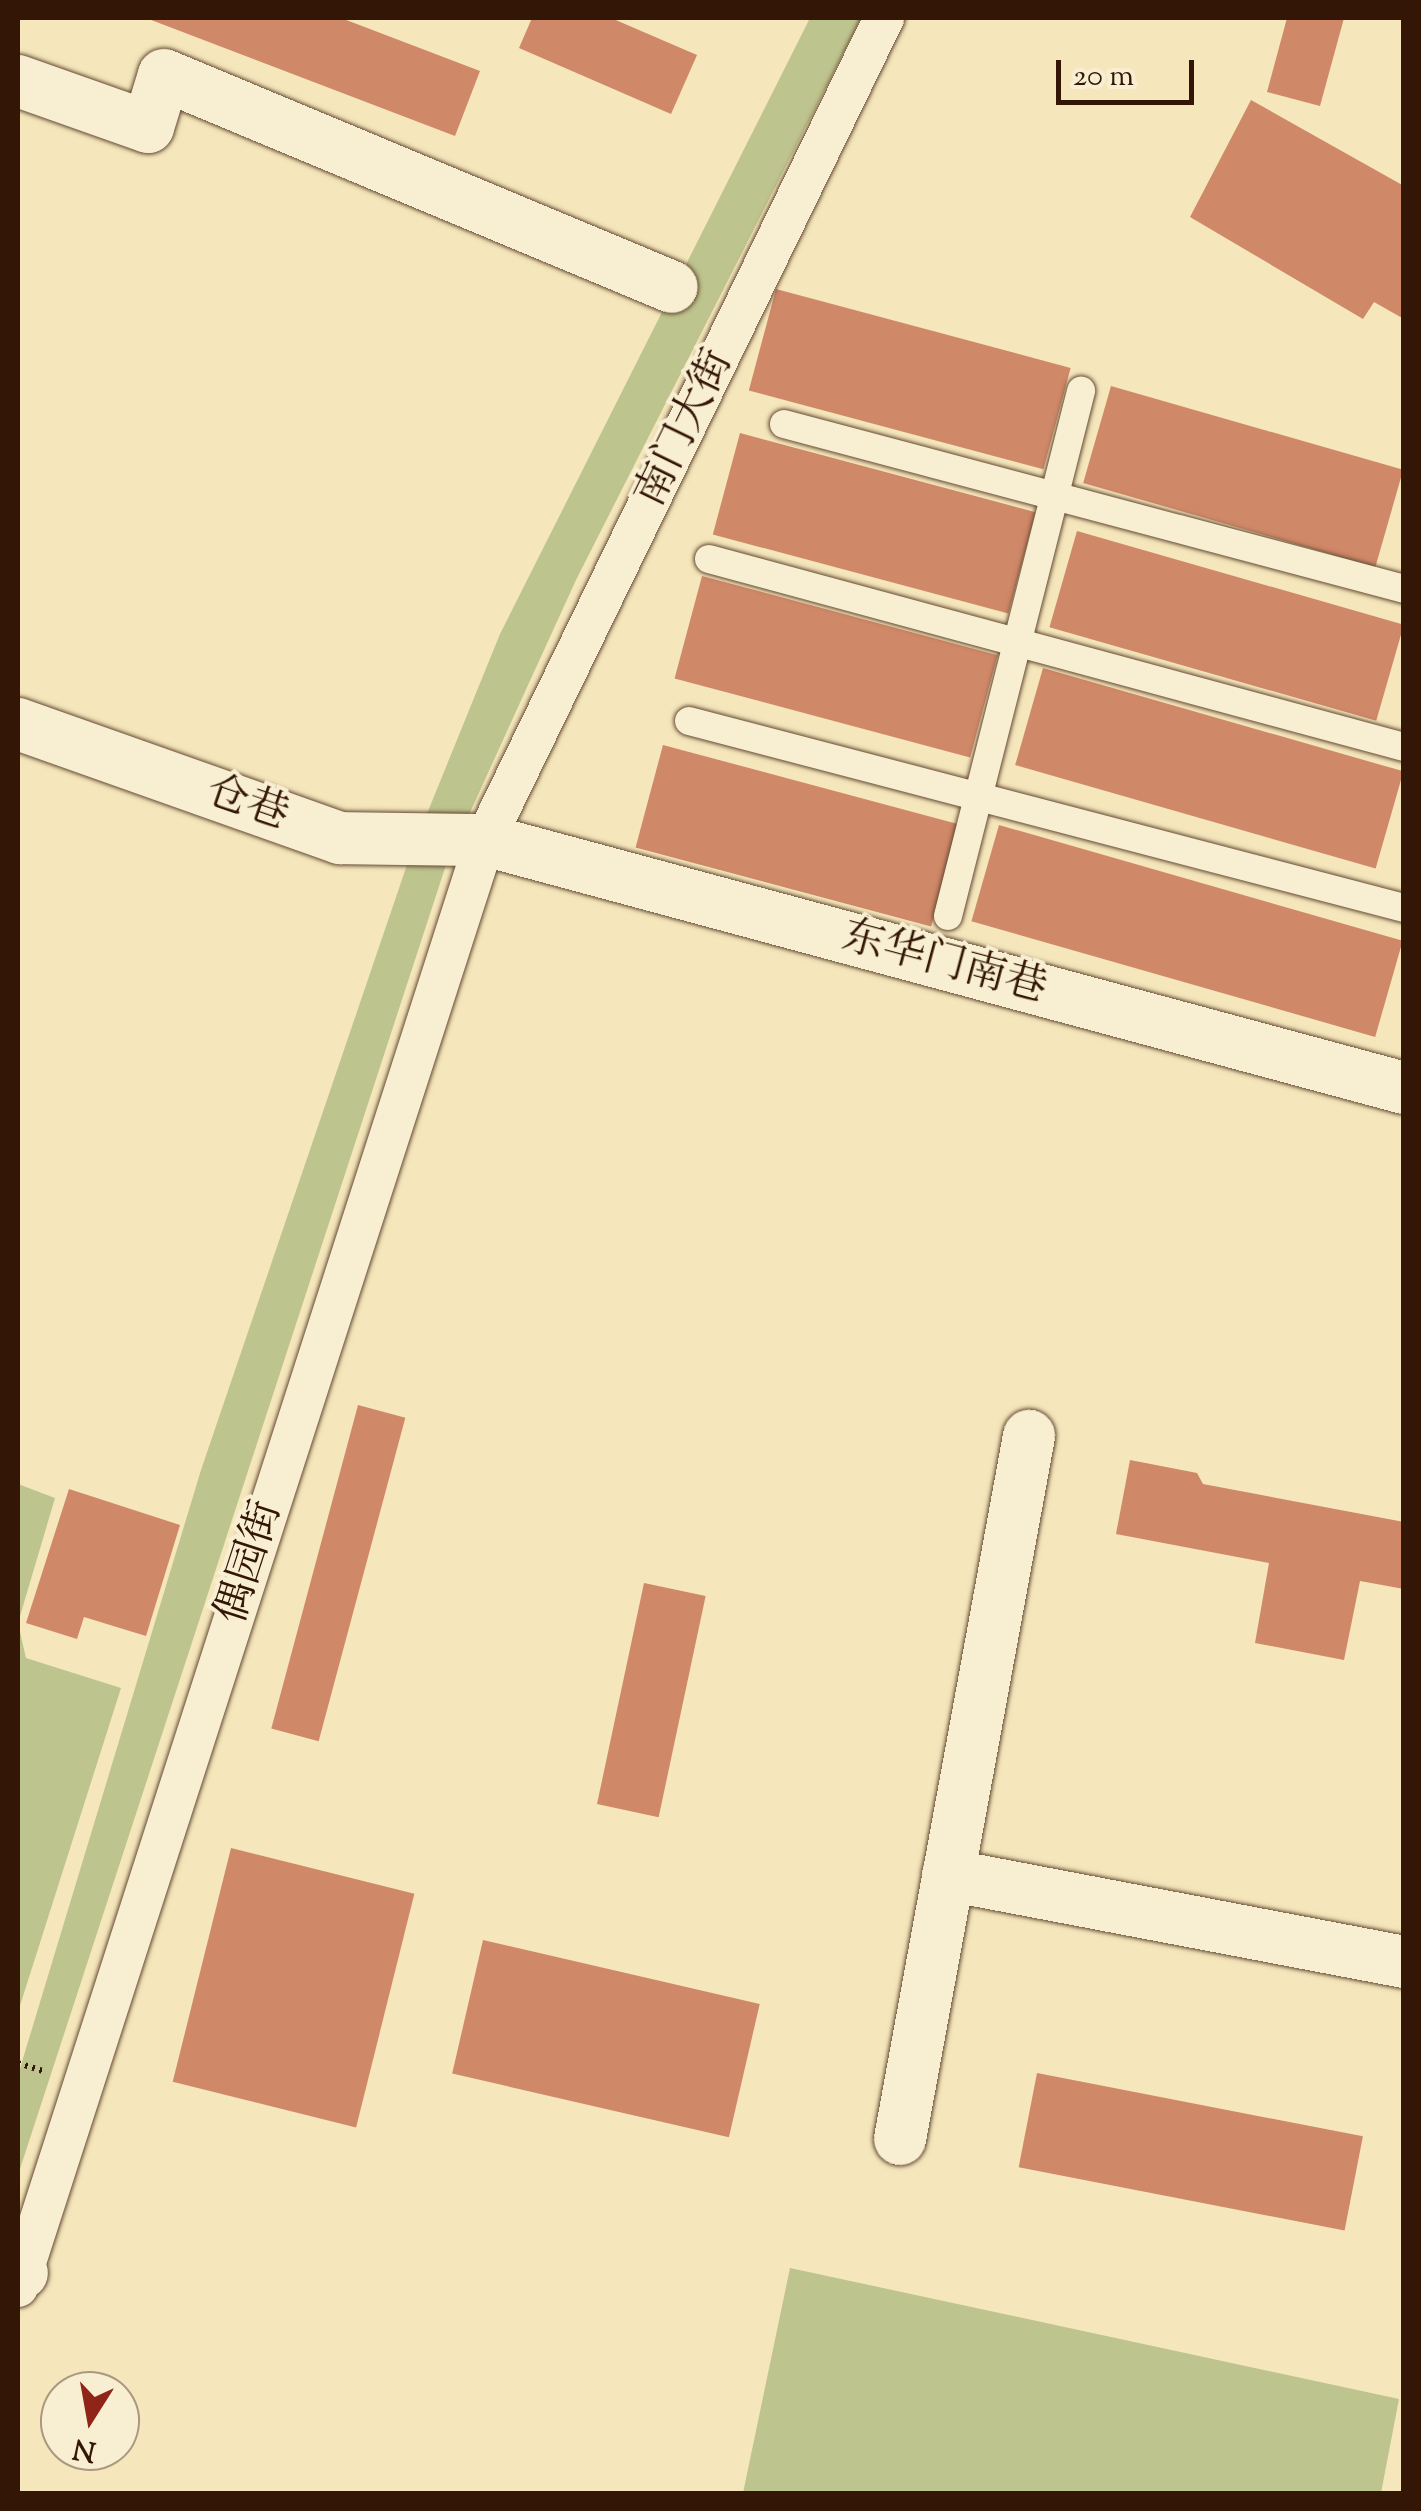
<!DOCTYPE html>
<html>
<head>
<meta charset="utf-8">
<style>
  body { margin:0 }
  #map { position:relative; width:1421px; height:2511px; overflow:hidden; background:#f5e6bb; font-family:"Sorts Mill Goudy","Noto Serif SC",serif }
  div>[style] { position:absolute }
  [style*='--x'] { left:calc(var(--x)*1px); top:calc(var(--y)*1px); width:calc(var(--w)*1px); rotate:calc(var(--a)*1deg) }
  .green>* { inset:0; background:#bec48e }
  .building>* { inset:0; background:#cf8868; transform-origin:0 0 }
  .path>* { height:6px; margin-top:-3px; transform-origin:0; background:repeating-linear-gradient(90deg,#341606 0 2.5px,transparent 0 7.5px) }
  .roads { filter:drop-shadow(0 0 2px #644a33) drop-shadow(0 0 2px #644a33) }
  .service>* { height:28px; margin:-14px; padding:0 14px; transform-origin:14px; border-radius:14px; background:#f8efd3 }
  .pedestrian>* { height:40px; margin:-20px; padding:0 20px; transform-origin:20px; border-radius:20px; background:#f8efd3 }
  .minor>* { height:52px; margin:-26px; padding:0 26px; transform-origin:26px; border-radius:26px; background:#f8efd3 }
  span { translate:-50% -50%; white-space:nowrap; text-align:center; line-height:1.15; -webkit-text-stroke:8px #f8efd3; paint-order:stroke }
  .street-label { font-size:42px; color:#341606 }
  .frame { position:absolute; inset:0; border:20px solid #341606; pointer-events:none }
  .north { position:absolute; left:40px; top:2371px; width:100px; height:100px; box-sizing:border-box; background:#f8efd3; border:2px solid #aa9881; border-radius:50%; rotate:191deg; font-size:28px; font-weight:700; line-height:40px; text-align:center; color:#341606 }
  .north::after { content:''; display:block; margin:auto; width:35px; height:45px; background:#8f2418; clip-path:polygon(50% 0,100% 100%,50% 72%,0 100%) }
  .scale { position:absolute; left:1056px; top:60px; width:138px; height:45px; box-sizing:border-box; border:5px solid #341606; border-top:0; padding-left:12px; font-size:30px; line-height:35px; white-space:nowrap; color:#341606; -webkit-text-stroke:8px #f8efd3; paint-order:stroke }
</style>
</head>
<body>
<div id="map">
  <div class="green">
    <div style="clip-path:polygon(810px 18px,861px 18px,576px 580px,446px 865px,18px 2175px,18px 2075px,201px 1470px,411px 853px,500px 634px)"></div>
    <div style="clip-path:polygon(18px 1484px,55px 1498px,18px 1623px,26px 1658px,121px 1688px,18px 2012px)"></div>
    <div style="clip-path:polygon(790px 2268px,1399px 2399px,1381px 2493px,743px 2493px)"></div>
  </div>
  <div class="building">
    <div style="clip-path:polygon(146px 18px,341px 18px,480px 71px,455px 136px)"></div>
    <div style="clip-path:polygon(532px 18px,611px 18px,697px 55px,671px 114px,519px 48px)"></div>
    <div style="clip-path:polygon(1287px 18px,1344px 18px,1320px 106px,1267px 92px)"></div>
    <div style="clip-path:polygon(1251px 100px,1404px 186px,1404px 319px,1374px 302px,1363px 319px,1190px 217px)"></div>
    <div style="left:776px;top:289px;width:305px;height:105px;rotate:15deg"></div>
    <div style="left:1111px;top:386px;width:304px;height:101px;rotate:16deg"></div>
    <div style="left:740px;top:433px;width:306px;height:105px;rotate:15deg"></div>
    <div style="left:1077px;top:531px;width:340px;height:100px;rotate:16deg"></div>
    <div style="left:702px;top:576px;width:306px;height:106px;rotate:15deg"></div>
    <div style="left:1043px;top:668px;width:375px;height:101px;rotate:16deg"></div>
    <div style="left:663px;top:745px;width:306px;height:106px;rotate:15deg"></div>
    <div style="left:999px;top:825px;width:420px;height:100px;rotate:16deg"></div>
    <div style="left:358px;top:1405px;width:49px;height:335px;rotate:15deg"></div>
    <div style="clip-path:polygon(1130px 1460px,1197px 1473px,1203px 1484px,1404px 1522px,1404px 1589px,1360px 1581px,1344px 1660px,1255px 1643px,1269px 1563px,1116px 1534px)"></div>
    <div style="clip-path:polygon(69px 1489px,180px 1525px,146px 1636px,84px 1617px,77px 1639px,26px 1623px)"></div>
    <div style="left:644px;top:1583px;width:63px;height:226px;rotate:12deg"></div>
    <div style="left:231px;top:1848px;width:189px;height:241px;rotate:14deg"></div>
    <div style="left:483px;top:1940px;width:284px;height:137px;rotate:13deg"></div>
    <div style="left:1037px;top:2073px;width:332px;height:96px;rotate:11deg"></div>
  </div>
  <div class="path">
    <div style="--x:18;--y:2063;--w:28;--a:18"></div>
  </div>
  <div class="roads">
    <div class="service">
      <div style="--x:784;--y:424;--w:642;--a:14.9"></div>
      <div style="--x:709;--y:559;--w:720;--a:15.14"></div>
      <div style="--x:689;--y:721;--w:739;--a:14.66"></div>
      <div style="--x:948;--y:916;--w:542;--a:-75.78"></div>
    </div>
    <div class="pedestrian">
      <div style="--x:18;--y:2287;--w:1520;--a:-72.11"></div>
      <div style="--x:485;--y:840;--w:914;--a:-64.11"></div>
    </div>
    <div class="minor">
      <div style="--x:18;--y:81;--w:138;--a:19.5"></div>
      <div style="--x:148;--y:127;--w:54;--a:-72.9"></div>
      <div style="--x:164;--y:75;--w:550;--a:22.65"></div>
      <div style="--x:18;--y:724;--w:342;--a:19.5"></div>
      <div style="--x:340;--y:838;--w:145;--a:0.8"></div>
      <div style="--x:485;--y:840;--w:952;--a:15.1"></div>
      <div style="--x:948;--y:1875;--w:464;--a:10.8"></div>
      <div style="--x:900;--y:2139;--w:715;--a:-79.6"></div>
      <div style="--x:18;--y:2272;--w:4;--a:14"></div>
    </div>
  </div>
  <div class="street-label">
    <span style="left:686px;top:429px;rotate:-64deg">南门大街</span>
    <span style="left:247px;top:805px;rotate:19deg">仓巷</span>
    <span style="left:944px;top:964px;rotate:15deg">东华门南巷</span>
    <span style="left:251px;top:1563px;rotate:-72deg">偶园街</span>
  </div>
  <div class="frame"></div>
  <div class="north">N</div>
  <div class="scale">20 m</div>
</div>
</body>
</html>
